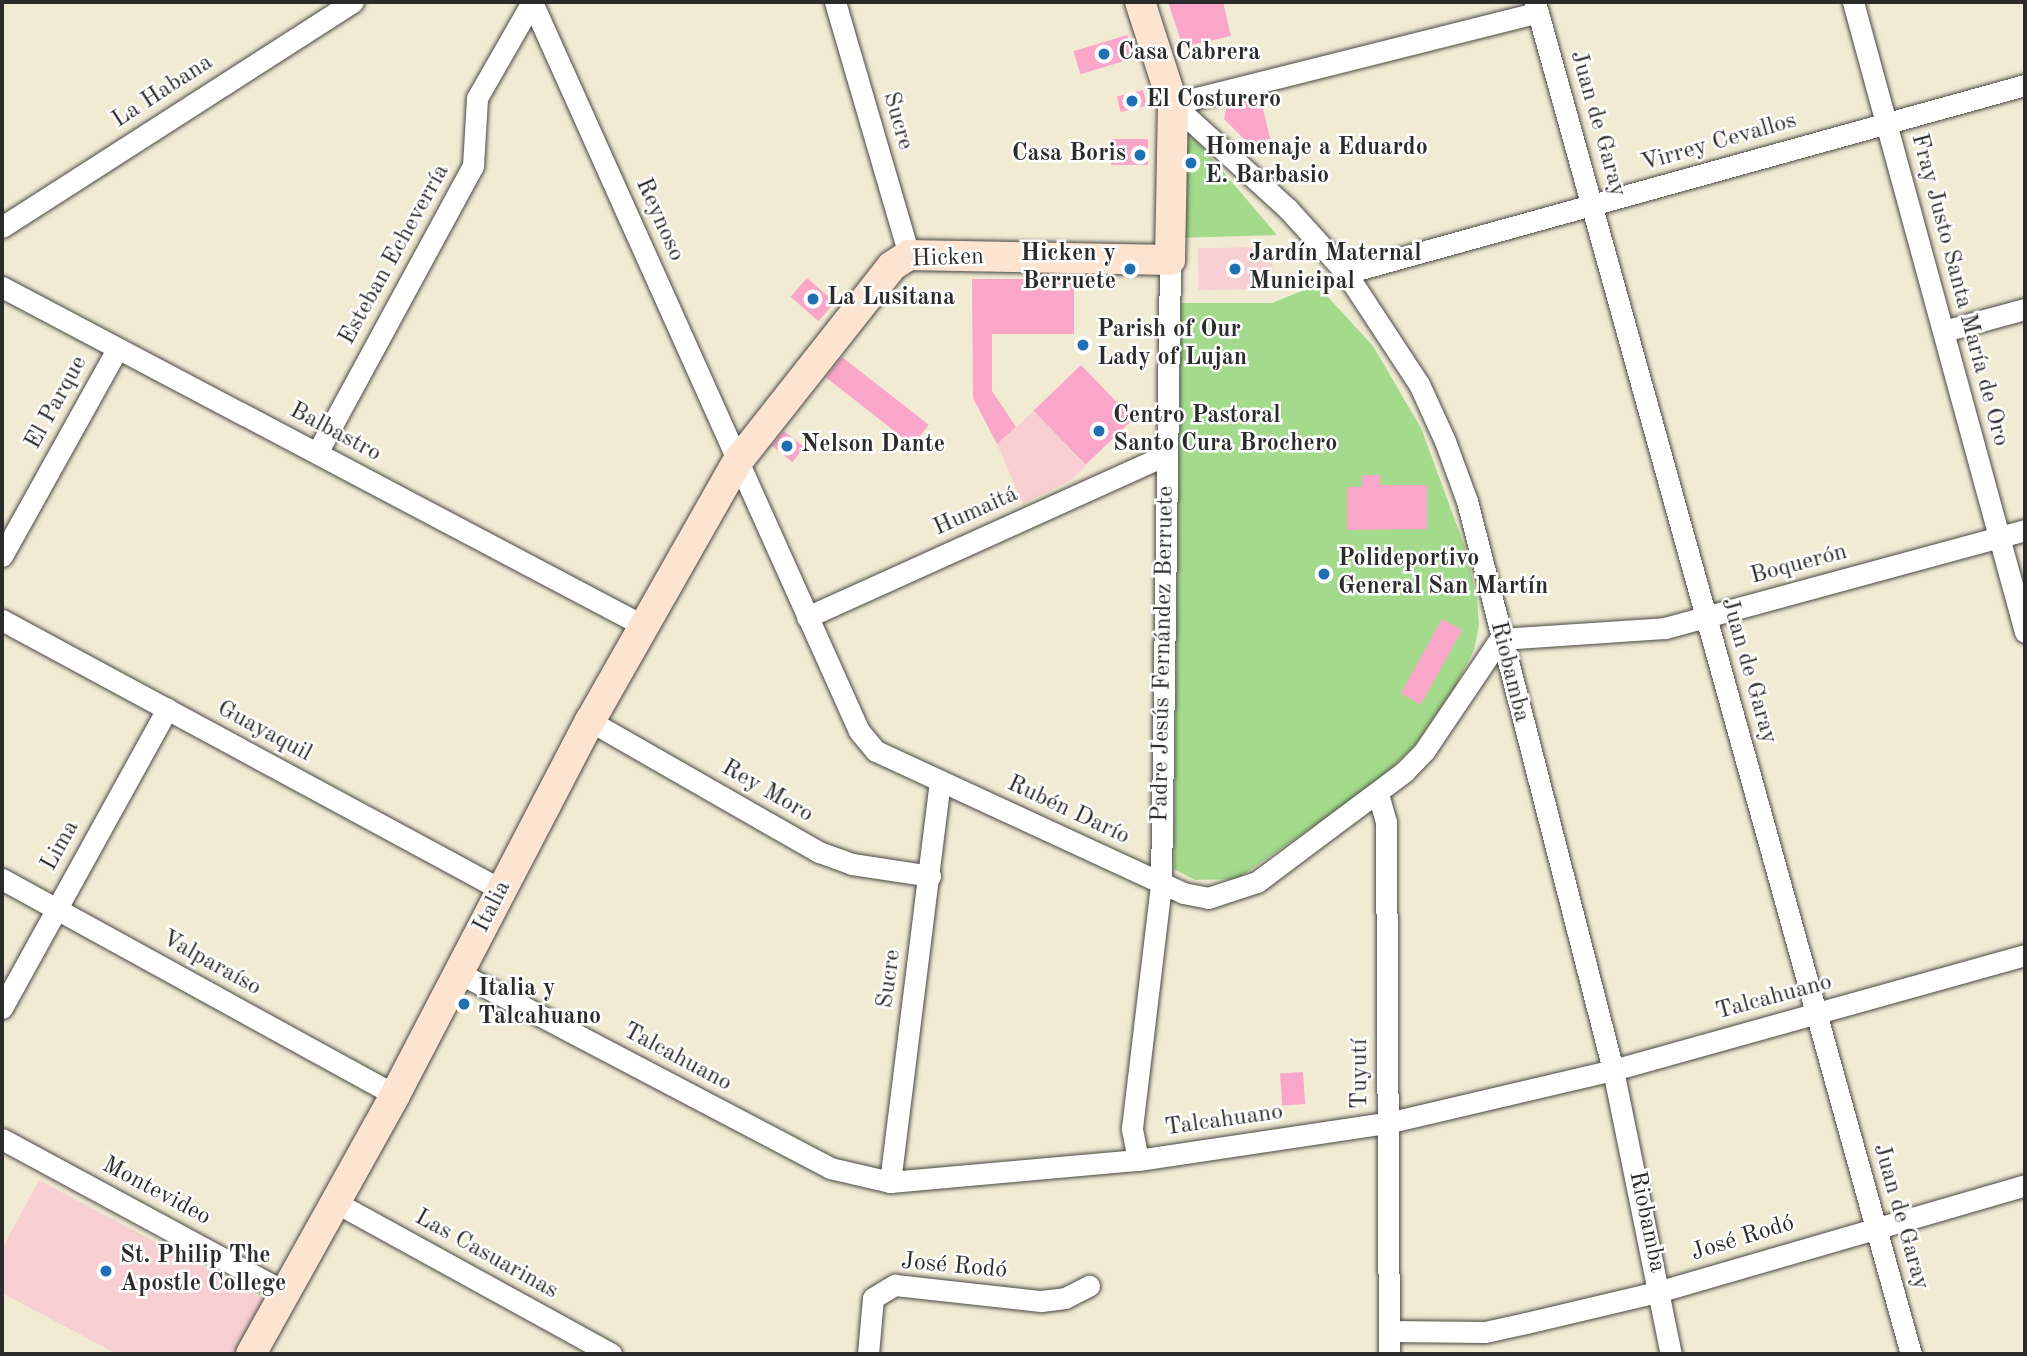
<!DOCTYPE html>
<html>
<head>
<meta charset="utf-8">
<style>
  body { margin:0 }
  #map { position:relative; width:2027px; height:1356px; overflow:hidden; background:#f1ebd4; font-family:"Old Standard TT",serif }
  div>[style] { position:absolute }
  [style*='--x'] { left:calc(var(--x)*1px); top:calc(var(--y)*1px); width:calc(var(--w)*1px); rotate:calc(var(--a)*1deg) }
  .built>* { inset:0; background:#f7cfd3; transform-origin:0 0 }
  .green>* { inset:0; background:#a3da8b }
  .building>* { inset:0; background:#f9a6c9; transform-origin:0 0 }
  .roads { filter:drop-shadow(0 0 2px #494844) drop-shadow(0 0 2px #494844) }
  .street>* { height:21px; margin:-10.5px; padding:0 10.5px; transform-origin:10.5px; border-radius:10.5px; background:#fff }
  .secondary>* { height:30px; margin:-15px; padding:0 15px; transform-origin:15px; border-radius:15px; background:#fde4d1 }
  .dots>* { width:19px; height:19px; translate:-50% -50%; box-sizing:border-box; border:4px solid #fff; border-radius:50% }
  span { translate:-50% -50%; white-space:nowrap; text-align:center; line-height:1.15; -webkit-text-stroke:5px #fff; paint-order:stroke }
  .poi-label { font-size:24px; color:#2b2b2b; font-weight:700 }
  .left { translate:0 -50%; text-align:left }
  .right { translate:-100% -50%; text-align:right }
  .street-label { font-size:24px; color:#2b2b2b }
  .frame { position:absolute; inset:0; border:4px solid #2b2b2b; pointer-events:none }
</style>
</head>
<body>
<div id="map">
  <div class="built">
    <div style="left:1272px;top:247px;width:42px;height:74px;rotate:89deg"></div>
    <div style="clip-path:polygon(1034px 411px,1086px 466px,1071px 480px,1023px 504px,997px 444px)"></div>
    <div style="clip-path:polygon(39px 1180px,263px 1299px,233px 1354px,117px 1354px,2px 1293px,2px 1249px)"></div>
  </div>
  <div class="green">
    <div style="clip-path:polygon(1183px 136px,1196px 140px,1277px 235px,1174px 238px)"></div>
    <div style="clip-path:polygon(1317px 285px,1373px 346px,1421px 428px,1466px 550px,1477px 599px,1479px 625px,1474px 650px,1456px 685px,1416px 744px,1377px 782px,1237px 879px,1195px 880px,1174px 869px,1181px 303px,1272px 303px)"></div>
  </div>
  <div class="building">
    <div style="clip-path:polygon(1168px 2px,1223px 2px,1231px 36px,1183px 47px)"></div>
    <div style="left:1127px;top:35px;width:24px;height:56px;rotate:73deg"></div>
    <div style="left:1143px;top:90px;width:16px;height:27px;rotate:76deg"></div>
    <div style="clip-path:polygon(1260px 96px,1272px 147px,1256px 151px,1224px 119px,1227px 104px)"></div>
    <div style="left:1111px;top:139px;width:37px;height:26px"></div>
    <div style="left:807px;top:278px;width:37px;height:25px;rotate:41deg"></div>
    <div style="clip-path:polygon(972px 279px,1074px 279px,1074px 334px,992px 334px,992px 391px,1016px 427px,997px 444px,973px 398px)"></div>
    <div style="left:842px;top:357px;width:110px;height:26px;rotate:38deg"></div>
    <div style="left:1081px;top:365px;width:75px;height:66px;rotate:46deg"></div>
    <div style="left:784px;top:431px;width:26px;height:19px;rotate:39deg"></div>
    <div style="clip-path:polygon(1362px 475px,1380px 475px,1380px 485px,1427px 485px,1427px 529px,1347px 530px,1347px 487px,1362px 487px)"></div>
    <div style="left:1442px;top:619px;width:23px;height:85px;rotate:29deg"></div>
    <div style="left:1303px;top:1072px;width:32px;height:23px;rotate:86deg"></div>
  </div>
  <div class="roads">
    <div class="street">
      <div style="--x:532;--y:2;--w:799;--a:65.84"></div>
      <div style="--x:859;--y:731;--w:26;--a:50"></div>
      <div style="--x:876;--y:751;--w:338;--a:24.8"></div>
      <div style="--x:1183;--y:893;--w:25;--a:11"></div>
      <div style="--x:1208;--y:898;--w:52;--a:-18.1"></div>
      <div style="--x:1257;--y:882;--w:184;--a:-36.8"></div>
      <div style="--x:1404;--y:772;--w:30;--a:-46"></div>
      <div style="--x:1425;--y:750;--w:134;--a:-56"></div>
      <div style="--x:835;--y:2;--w:264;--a:73.7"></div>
      <div style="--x:1535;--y:2;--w:1403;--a:74.46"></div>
      <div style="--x:1853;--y:2;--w:653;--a:74.73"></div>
      <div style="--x:1173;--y:104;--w:156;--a:42.4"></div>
      <div style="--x:1288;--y:209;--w:86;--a:47.8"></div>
      <div style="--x:1346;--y:273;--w:133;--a:56.7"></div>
      <div style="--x:1419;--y:384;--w:63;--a:65.5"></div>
      <div style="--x:1445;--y:441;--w:64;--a:69.9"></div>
      <div style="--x:1467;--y:501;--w:587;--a:75.61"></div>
      <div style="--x:1613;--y:1070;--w:290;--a:78.5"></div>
      <div style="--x:1173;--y:104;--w:376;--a:-14.1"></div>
      <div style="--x:2;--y:227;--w:417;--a:-32.7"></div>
      <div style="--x:1346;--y:273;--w:705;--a:-15.48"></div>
      <div style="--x:2;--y:287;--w:726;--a:27.84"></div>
      <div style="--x:1944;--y:331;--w:84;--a:-15.2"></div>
      <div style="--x:317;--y:453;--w:327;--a:-61.5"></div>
      <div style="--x:473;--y:166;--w:68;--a:-86.6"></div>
      <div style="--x:477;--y:98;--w:111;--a:-60.2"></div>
      <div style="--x:2;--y:556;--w:237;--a:-60.9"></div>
      <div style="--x:807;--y:617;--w:394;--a:-24.3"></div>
      <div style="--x:2;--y:620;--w:568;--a:28.37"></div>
      <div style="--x:1500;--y:639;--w:165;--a:-3.8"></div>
      <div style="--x:1665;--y:628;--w:373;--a:-15.2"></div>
      <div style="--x:590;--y:721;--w:264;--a:29.8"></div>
      <div style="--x:819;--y:852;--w:35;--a:20"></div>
      <div style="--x:852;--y:864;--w:79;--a:8.7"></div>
      <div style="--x:1378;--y:794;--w:29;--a:74"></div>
      <div style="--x:1386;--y:822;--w:532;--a:89.68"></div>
      <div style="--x:2;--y:879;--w:448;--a:28.8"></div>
      <div style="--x:459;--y:973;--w:419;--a:27.7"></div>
      <div style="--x:830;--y:1168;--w:62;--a:13.1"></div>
      <div style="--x:890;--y:1182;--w:249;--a:-5.1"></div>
      <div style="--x:1138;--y:1160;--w:252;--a:-8.5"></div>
      <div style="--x:1387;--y:1123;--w:232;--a:-13.2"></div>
      <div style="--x:1613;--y:1070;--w:428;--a:-15.6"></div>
      <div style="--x:2;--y:1008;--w:342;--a:-61.1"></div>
      <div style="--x:2;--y:1139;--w:322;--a:28.4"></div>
      <div style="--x:1138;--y:1160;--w:33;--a:-101"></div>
      <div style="--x:1132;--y:1128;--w:247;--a:-83.2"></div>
      <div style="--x:1161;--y:883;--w:623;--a:-89.17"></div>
      <div style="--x:890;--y:1182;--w:403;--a:-82.9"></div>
      <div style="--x:335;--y:1202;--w:315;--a:28.8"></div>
      <div style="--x:1389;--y:1331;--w:96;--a:0.6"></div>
      <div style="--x:1485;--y:1332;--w:42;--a:-12.4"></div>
      <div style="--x:1526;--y:1323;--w:139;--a:-13.3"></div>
      <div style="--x:1661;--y:1291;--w:379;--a:-16.2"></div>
      <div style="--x:868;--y:1354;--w:56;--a:-84.9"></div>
      <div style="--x:873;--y:1298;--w:26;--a:-31"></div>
      <div style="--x:895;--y:1285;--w:147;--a:6.3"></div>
      <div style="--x:1041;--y:1301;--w:24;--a:-7"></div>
      <div style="--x:1065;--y:1298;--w:27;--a:-27"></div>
    </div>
    <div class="secondary">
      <div style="--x:251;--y:1354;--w:296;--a:-60.9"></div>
      <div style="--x:395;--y:1095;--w:422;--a:-62.5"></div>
      <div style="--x:590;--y:721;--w:299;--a:-60.4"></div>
      <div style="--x:738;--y:461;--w:248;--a:-51.7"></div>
      <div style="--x:892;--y:266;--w:20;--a:-33"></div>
      <div style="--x:909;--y:255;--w:261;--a:1.1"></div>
      <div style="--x:1170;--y:260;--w:156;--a:-88.9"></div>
      <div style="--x:1173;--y:104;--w:107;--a:-107.9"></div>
    </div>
  </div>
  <div class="dots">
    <div style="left:1104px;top:54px;background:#1f6fb2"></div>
    <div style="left:1132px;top:101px;background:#1f6fb2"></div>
    <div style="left:1140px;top:155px;background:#1f6fb2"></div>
    <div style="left:1191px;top:163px;background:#1f6fb2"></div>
    <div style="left:1130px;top:269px;background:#1f6fb2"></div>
    <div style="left:1235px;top:269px;background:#1f6fb2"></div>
    <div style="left:813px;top:299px;background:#1f6fb2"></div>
    <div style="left:1083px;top:345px;background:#1f6fb2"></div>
    <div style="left:1099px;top:431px;background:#1f6fb2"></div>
    <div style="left:787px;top:446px;background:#1f6fb2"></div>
    <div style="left:1324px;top:574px;background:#1f6fb2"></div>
    <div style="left:464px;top:1004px;background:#1f6fb2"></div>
    <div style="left:106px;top:1271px;background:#1f6fb2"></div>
  </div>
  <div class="poi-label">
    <span class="left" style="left:1118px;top:54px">Casa Cabrera</span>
    <span class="left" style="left:1146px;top:101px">El Costurero</span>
    <span class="left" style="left:1205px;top:163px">Homenaje a Eduardo<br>E. Barbasio</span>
    <span class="right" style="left:1126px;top:155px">Casa Boris</span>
    <span class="right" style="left:1116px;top:269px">Hicken y<br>Berruete</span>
    <span class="left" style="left:1249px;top:269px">Jardín Maternal<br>Municipal</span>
    <span class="left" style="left:827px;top:299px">La Lusitana</span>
    <span class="left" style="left:1097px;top:345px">Parish of Our<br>Lady of Lujan</span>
    <span class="left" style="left:1113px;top:431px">Centro Pastoral<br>Santo Cura Brochero</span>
    <span class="left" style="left:801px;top:446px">Nelson Dante</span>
    <span class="left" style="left:1338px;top:574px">Polideportivo<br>General San Martín</span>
    <span class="left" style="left:478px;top:1004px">Italia y<br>Talcahuano</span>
    <span class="left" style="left:120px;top:1271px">St. Philip The<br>Apostle College</span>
  </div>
  <div class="street-label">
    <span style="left:163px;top:92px;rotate:-33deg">La Habana</span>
    <span style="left:897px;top:121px;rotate:74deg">Sucre</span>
    <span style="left:1597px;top:124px;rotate:74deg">Juan de Garay</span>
    <span style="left:1719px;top:143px;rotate:-16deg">Virrey Cevallos</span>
    <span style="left:659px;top:220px;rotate:66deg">Reynoso</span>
    <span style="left:395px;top:255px;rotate:-61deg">Esteban Echeverría</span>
    <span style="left:948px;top:259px;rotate:-2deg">Hicken</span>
    <span style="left:1959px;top:290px;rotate:75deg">Fray Justo Santa María de Oro</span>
    <span style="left:57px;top:403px;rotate:-61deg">El Parque</span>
    <span style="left:335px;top:433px;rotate:28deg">Balbastro</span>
    <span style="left:976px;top:512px;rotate:-24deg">Humaitá</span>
    <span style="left:1799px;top:565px;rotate:-15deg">Boquerón</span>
    <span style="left:1164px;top:654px;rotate:-89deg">Padre Jesús Fernández Berruete</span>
    <span style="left:1748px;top:671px;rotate:74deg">Juan de Garay</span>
    <span style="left:1509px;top:672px;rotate:76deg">Riobamba</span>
    <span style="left:264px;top:732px;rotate:28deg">Guayaquil</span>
    <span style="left:767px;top:792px;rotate:30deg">Rey Moro</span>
    <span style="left:1068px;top:811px;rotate:25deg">Rubén Darío</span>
    <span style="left:61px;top:846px;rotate:-61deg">Lima</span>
    <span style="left:493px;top:907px;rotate:-63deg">Italia</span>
    <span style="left:211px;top:964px;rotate:29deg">Valparaíso</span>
    <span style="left:890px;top:979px;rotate:-82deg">Sucre</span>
    <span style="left:1774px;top:998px;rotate:-15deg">Talcahuano</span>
    <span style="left:677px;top:1058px;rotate:28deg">Talcahuano</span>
    <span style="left:1361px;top:1074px;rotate:-90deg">Tuyutí</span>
    <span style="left:1224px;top:1121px;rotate:-8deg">Talcahuano</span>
    <span style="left:156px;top:1192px;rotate:28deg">Montevideo</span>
    <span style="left:1900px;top:1217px;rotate:74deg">Juan de Garay</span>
    <span style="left:1646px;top:1222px;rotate:78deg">Riobamba</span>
    <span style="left:1743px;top:1239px;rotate:-17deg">José Rodó</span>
    <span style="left:486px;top:1255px;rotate:29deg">Las Casuarinas</span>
    <span style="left:954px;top:1267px;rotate:5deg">José Rodó</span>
  </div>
  <div class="frame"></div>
</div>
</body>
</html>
